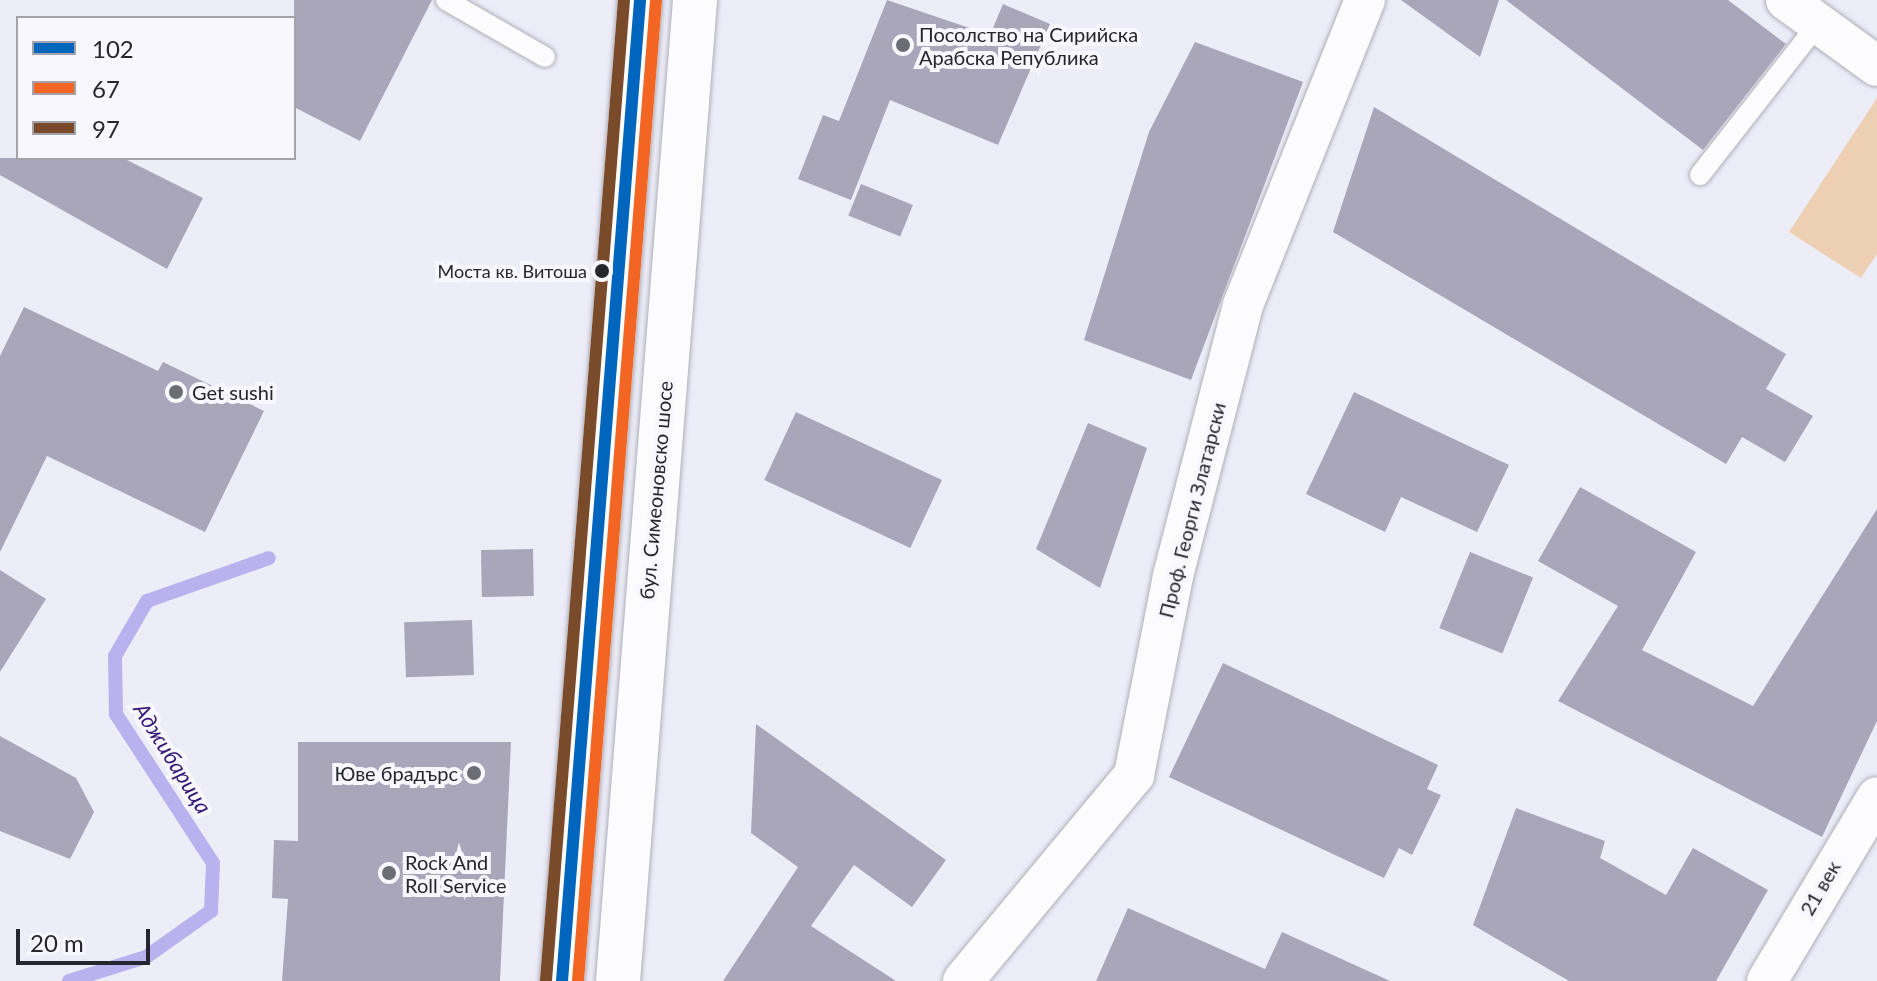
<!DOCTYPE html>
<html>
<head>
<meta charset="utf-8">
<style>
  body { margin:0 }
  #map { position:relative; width:1877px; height:981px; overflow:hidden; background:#ededf8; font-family:Lato,sans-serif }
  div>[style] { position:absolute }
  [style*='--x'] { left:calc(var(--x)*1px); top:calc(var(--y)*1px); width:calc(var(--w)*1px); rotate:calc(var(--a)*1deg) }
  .green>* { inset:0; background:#edd0b3 }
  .stream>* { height:14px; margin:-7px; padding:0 7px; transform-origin:7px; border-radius:7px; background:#b8b2ee }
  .building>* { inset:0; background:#a9a6ba; transform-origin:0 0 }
  .roads { filter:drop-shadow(0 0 2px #b0afb9) drop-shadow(0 0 2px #b0afb9) }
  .lane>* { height:20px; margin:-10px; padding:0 10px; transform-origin:10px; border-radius:10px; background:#fcfcfe }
  .street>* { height:40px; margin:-20px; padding:0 20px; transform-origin:20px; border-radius:20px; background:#fcfcfe }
  .secondary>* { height:44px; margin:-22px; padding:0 22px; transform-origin:22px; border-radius:22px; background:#fcfcfe }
  .bus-1>* { height:12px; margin:-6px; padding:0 6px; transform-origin:6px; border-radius:6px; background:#0065bd }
  .bus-2>* { height:12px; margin:-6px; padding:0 6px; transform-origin:6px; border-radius:6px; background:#f26522 }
  .bus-3>* { height:12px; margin:-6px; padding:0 6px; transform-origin:6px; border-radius:6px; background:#7a4b2a }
  .dots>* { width:22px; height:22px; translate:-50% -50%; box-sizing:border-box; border:4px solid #f8f7fd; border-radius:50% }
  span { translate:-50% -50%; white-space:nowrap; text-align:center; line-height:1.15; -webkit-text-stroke:8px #f8f7fd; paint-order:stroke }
  .bus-label { font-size:18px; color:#26262f }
  .right { translate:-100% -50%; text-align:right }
  .poi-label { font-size:20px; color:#26262f }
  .left { translate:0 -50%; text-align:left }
  .street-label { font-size:20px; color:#26262f }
  .water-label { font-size:22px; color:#341875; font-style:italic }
  .legend { position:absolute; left:16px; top:16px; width:280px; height:144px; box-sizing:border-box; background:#f8f7fd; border:2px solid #a4a3ab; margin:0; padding:10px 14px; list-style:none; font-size:24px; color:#26262f }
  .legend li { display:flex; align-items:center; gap:16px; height:40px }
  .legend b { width:40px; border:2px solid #a4a3ab }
  .scale { position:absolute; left:16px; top:929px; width:134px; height:36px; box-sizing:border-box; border:4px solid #26262f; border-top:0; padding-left:10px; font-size:24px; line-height:28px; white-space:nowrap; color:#26262f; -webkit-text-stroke:6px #f8f7fd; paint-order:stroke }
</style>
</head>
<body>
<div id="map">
  <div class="green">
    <div style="clip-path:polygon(1877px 98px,1877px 254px,1861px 278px,1789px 232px)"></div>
  </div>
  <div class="stream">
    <div style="--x:69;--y:981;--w:81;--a:-17.3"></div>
    <div style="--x:146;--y:957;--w:80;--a:-35.3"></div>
    <div style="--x:211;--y:911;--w:48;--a:-87.6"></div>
    <div style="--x:213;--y:863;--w:178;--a:-123.1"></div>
    <div style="--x:116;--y:714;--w:58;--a:-91"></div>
    <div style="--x:115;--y:656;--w:64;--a:-59.8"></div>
    <div style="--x:147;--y:601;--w:129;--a:-19.4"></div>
  </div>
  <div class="building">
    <div style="clip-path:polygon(294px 0,432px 0,360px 141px,294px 107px)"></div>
    <div style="clip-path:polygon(887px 0,990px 35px,1003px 4px,1050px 24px,998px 145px,890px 100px,851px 200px,798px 179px,823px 115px,839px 121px)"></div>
    <div style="clip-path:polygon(1401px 0,1499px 0,1480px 57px)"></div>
    <div style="clip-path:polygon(1506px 0,1728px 0,1786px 44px,1703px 150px)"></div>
    <div style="clip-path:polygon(1195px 42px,1303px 82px,1191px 380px,1084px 340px,1149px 132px)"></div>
    <div style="clip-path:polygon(1374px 107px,1786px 354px,1766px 389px,1813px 416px,1785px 462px,1742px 437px,1726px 464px,1333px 232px)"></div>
    <div style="clip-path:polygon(0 158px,123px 158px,203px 198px,167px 269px,0 175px)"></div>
    <div style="left:861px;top:184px;width:56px;height:34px;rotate:22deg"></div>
    <div style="clip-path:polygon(24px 307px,158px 371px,163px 362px,264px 411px,205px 532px,47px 456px,0 552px,0 356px)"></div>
    <div style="clip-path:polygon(1354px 392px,1509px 465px,1477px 532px,1401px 497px,1385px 532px,1306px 494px)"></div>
    <div style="left:796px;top:412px;width:161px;height:75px;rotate:25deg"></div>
    <div style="clip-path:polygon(1088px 423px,1147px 448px,1100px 588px,1036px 549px)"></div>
    <div style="clip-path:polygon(1580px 487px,1696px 552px,1642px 650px,1753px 706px,1877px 509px,1877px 721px,1822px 837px,1558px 701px,1618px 606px,1538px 561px)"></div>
    <div style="left:533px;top:549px;width:47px;height:52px;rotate:89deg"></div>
    <div style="left:1470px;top:552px;width:68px;height:82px;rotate:22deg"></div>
    <div style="clip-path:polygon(0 570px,46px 599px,0 672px)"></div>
    <div style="left:472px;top:620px;width:55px;height:68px;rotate:88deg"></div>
    <div style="clip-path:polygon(1223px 663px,1438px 765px,1427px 789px,1441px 795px,1412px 855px,1399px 848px,1384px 878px,1169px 777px)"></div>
    <div style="clip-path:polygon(756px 724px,946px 860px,912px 907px,854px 865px,811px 926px,896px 981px,723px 981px,798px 867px,751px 833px)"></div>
    <div style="clip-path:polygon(0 736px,76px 778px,94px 812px,70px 859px,0 831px)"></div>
    <div style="clip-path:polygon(298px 742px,511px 742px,500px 981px,282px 981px,288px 899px,272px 898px,274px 840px,298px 841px)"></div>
    <div style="clip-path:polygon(1516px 808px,1605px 841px,1600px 858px,1666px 895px,1693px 848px,1768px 890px,1716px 981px,1569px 981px,1473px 925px)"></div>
    <div style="clip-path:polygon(1128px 908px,1265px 969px,1282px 932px,1390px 981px,1096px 981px)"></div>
  </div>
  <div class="roads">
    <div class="lane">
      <div style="--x:446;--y:0;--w:114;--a:29.9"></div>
      <div style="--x:1700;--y:175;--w:192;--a:-52"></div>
    </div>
    <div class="street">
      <div style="--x:1786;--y:0;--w:112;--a:36"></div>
      <div style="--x:963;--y:981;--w:268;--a:-50.3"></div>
      <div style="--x:1134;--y:775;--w:203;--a:-78.9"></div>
      <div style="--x:1173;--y:576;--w:280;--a:-75.5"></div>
      <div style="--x:1243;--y:305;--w:328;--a:-68.2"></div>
      <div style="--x:1767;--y:981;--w:214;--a:-59.1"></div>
    </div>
    <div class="secondary">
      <div style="--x:562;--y:981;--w:984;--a:-85.45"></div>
      <div style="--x:618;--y:981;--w:984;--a:-85.51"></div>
    </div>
  </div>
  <div class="bus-1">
    <div style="--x:562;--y:981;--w:984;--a:-85.45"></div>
  </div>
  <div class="bus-2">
    <div style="--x:578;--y:981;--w:983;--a:-85.45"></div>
  </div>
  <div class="bus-3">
    <div style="--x:546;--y:980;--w:983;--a:-85.45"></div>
  </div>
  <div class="dots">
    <div style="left:903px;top:45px;background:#6c6c75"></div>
    <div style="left:602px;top:271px;background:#26262f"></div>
    <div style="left:176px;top:392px;background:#6c6c75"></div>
    <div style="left:474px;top:773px;background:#6c6c75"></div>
    <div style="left:389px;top:873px;background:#6c6c75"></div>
  </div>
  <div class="bus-label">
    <span class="right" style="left:587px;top:271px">Моста кв. Витоша</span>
  </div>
  <div class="poi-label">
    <span class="left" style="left:919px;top:46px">Посолство на Сирийска<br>Арабска Република</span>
    <span class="left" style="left:192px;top:392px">Get sushi</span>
    <span class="right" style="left:458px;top:773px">Юве брадърс</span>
    <span class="left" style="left:405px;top:874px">Rock And<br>Roll Service</span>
  </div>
  <div class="street-label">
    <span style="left:656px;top:490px;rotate:-85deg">бул. Симеоновско шосе</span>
    <span style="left:1192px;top:510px;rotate:-76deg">Проф. Георги Златарски</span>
    <span style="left:1820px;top:888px;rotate:-60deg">21 век</span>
  </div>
  <div class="water-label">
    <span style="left:173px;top:758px;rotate:58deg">Аджибарица</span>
  </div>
  <ul class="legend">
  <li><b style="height:10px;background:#0065bd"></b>102</li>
  <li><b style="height:10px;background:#f26522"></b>67</li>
  <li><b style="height:10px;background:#7a4b2a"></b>97</li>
  </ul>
  <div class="scale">20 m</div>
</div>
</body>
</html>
